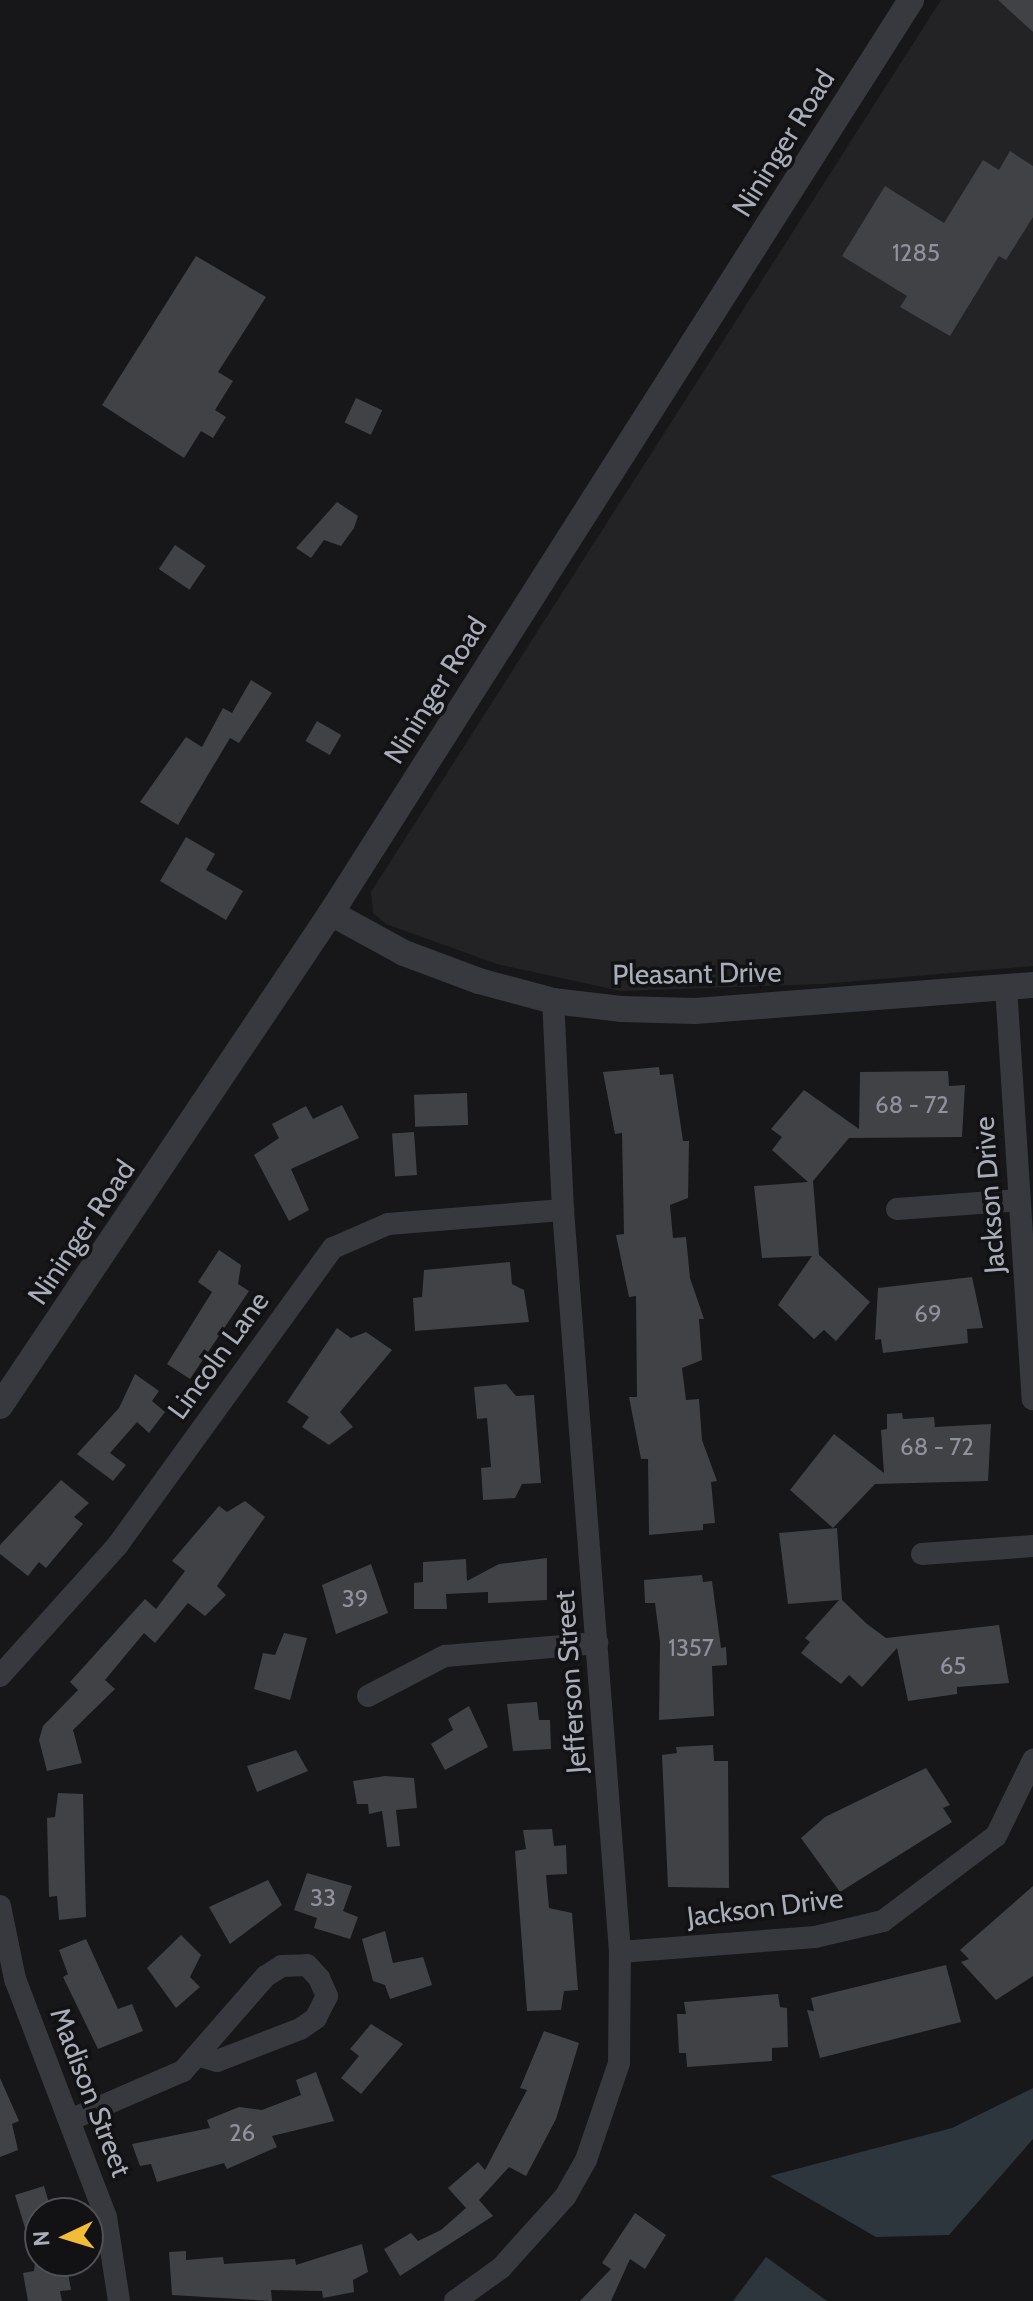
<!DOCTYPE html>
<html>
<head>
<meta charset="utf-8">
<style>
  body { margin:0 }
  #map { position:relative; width:1033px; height:2301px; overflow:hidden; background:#171719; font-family:Cabin,sans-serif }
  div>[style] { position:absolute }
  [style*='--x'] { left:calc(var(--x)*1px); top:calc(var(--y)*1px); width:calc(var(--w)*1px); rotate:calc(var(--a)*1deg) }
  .built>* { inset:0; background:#232326 }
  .water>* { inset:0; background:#2d353d }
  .building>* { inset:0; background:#414246; transform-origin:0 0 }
  .minor>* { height:22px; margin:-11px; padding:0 11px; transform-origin:11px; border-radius:11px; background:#38393e }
  .tertiary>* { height:26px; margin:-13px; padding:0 13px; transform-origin:13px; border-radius:13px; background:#38393e }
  span { translate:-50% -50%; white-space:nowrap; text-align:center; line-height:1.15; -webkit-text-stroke:7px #121214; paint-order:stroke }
  .number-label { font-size:24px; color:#8f929c }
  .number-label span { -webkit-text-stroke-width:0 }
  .street-label { font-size:28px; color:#a9adb9 }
  .north { position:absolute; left:24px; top:2197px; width:80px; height:80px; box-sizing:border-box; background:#121214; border:2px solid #4e5056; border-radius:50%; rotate:266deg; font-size:22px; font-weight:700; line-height:32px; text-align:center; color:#a9adb9 }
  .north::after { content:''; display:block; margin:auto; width:28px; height:36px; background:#f2bc37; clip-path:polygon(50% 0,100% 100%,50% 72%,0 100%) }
</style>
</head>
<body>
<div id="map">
  <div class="built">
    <div style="clip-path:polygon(941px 0,1033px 0,1033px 966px,822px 984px,621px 991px,497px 964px,386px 924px,373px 913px,371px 892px)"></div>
  </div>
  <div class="water">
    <div style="clip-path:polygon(1033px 2088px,1033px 2139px,949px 2235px,876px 2237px,770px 2176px,952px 2128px)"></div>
    <div style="clip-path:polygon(766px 2257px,827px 2301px,733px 2301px)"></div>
  </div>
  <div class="building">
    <div style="clip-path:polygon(998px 0,1033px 0,1033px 32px)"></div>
    <div style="clip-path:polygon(1010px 151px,1033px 166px,1033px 217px,1006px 260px,999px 256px,950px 336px,900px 307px,907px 296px,842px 256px,885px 186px,944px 223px,983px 160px,999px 170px)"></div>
    <div style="clip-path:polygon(196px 256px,266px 297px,218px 372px,233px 381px,215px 410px,226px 417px,213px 438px,201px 431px,184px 458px,102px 405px)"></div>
    <div style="left:356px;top:398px;width:29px;height:27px;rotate:25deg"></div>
    <div style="clip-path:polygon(337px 502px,358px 516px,354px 528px,341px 546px,324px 540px,311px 558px,296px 548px)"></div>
    <div style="left:175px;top:545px;width:37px;height:29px;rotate:34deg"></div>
    <div style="clip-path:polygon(251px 680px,272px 693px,239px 743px,230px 738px,178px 825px,140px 802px,186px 737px,202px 747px,223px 708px,232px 713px)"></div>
    <div style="left:317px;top:721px;width:28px;height:23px;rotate:30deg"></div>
    <div style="clip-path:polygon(186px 837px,215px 854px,206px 870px,243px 891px,226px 920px,160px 881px)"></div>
    <div style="clip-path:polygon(659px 1067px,660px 1075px,673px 1074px,683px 1141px,689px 1141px,688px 1198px,670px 1205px,673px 1238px,686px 1237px,690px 1278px,704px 1319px,699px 1319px,702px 1360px,682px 1368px,686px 1400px,699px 1399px,702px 1440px,717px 1481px,711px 1482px,715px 1523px,703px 1524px,703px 1530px,649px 1535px,648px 1459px,641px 1459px,629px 1397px,637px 1397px,636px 1296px,629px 1297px,616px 1235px,624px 1234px,622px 1133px,615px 1134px,603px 1072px)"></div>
    <div style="clip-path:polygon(948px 1071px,949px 1086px,965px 1085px,962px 1137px,849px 1138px,813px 1181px,819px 1255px,870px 1302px,836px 1341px,824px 1330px,814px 1339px,778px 1305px,812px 1256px,762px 1258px,754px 1186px,808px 1182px,772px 1150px,782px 1137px,771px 1129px,804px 1090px,859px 1129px,860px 1072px)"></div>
    <div style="left:467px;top:1093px;width:32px;height:53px;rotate:88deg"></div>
    <div style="clip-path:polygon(342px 1105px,359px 1138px,291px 1169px,309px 1210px,289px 1221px,254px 1155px,279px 1138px,272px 1124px,306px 1106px,313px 1119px)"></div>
    <div style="left:414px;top:1132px;width:43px;height:22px;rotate:86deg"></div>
    <div style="clip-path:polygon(219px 1250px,241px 1265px,238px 1284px,249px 1291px,190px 1379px,167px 1364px,212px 1292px,198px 1282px)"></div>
    <div style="clip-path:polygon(510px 1262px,512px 1284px,524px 1290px,529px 1322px,415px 1331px,413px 1298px,422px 1297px,424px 1270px)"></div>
    <div style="clip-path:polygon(972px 1277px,983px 1328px,967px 1329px,968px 1343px,883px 1353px,881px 1339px,875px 1340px,878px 1288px)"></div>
    <div style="clip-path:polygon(337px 1328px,351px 1338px,366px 1332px,392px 1350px,340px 1412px,353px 1427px,329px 1445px,302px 1427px,309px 1417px,287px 1402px)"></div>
    <div style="clip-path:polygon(135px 1374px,159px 1391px,152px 1401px,165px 1412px,149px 1433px,137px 1422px,110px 1453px,126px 1465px,113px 1481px,77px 1454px,119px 1408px)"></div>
    <div style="clip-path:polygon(506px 1384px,516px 1396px,534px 1395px,541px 1483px,522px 1484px,515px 1498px,483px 1500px,481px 1468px,491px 1467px,487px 1418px,477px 1419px,474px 1387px)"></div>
    <div style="clip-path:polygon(902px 1413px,903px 1419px,934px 1417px,935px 1427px,991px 1424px,988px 1481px,875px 1484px,833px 1528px,790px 1490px,834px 1434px,884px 1473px,881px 1430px,887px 1429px,887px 1414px)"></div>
    <div style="clip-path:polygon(61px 1480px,89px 1503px,74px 1517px,83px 1524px,46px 1568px,39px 1562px,28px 1576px,0 1554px,0 1545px)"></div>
    <div style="clip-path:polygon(245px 1501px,265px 1517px,217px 1586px,226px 1595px,205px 1616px,188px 1603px,155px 1643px,144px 1633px,105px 1680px,115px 1689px,73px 1730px,82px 1763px,47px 1771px,39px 1740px,43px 1726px,78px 1690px,70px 1682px,145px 1599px,156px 1609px,185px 1571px,172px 1561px,219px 1506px,227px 1512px)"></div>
    <div style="clip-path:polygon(837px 1528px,842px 1600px,867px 1624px,886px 1638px,999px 1625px,1009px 1683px,957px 1687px,957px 1694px,908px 1701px,897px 1648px,862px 1687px,849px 1675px,841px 1684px,801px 1653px,810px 1642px,805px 1638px,839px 1600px,788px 1604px,779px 1533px)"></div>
    <div style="clip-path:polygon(547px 1558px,547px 1600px,488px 1603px,488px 1592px,446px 1594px,447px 1609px,414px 1609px,414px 1583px,423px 1582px,423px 1562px,466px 1559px,467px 1581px,499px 1564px)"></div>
    <div style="clip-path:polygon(371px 1564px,388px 1613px,336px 1634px,322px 1585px)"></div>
    <div style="clip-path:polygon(702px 1575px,703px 1582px,712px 1581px,721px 1648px,726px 1647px,727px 1665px,712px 1666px,714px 1716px,659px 1720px,660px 1642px,655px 1603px,645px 1603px,644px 1580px)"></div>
    <div style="clip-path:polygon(284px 1633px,307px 1638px,290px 1700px,254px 1689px,263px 1653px,275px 1655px)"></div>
    <div style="clip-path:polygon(537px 1702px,539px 1720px,550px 1720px,551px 1749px,513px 1751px,507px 1704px)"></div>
    <div style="clip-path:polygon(469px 1706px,488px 1747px,445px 1770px,431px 1744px,453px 1730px,448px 1719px)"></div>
    <div style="clip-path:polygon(713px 1745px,714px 1761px,728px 1761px,729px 1888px,668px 1887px,662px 1755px,677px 1753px,676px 1747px)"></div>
    <div style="clip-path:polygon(296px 1750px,308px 1771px,257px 1792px,247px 1766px)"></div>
    <div style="clip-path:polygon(926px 1768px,950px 1805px,943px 1808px,952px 1822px,840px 1892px,801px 1838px,825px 1817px)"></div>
    <div style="clip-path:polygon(385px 1776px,414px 1778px,417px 1808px,396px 1810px,400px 1846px,387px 1847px,382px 1811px,369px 1814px,368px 1804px,357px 1804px,353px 1781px)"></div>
    <div style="clip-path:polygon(58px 1793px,83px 1794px,86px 1917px,59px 1920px,57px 1896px,49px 1897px,47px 1818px,55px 1817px)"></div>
    <div style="clip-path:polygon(552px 1829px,554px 1846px,566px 1845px,567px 1874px,546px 1875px,549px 1908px,572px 1913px,578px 1990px,564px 1991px,561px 2010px,527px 2011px,515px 1851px,526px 1849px,523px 1830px)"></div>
    <div style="clip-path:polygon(307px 1873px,352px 1886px,343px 1911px,358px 1917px,350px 1939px,314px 1928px,317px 1918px,294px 1910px)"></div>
    <div style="clip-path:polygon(268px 1880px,282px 1905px,230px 1944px,209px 1907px)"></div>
    <div style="clip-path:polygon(1033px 1886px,1033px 1976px,996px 2000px,961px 1962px,969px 1959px,960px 1950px)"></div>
    <div style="clip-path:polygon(385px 1931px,393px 1963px,423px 1957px,432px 1985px,390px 1999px,385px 1985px,373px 1981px,362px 1939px)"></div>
    <div style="clip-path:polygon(181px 1935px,201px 1955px,190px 1977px,200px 1987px,176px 2008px,147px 1968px)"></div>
    <div style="clip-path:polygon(86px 1939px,118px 2009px,132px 2004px,143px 2031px,98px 2049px,63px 1977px,68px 1974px,59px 1950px)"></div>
    <div style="clip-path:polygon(946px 1965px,961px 2022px,820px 2058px,807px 2010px,814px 2011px,811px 1998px)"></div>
    <div style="clip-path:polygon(778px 1994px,780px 2007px,787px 2008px,788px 2047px,772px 2048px,772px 2061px,687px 2067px,686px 2053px,679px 2053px,677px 2014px,686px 2014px,684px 2002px)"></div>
    <div style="clip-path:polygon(371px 2024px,403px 2044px,361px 2094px,341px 2078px,359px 2056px,350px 2049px)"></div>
    <div style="clip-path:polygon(544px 2031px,579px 2043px,556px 2119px,526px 2176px,509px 2167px,479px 2200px,493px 2216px,400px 2276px,384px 2249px,411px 2233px,418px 2241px,441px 2230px,466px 2208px,448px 2188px,478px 2162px,485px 2170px,527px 2090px,520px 2088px)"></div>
    <div style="clip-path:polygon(316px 2072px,334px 2121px,272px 2136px,277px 2147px,227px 2169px,224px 2163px,157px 2182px,151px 2164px,140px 2166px,132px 2144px,210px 2128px,207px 2120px,239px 2107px,262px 2110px,301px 2095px,296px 2080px)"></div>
    <div style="clip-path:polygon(0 2078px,19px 2121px,12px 2124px,18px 2150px,0 2157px)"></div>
    <div style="clip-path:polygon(44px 2186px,52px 2213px,40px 2213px,40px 2261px,67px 2267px,71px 2290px,60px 2291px,62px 2301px,28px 2301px,23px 2273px,34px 2271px,35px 2261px,15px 2195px)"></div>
    <div style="clip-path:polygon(635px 2213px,666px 2235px,645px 2269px,630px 2259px,611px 2301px,580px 2301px,611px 2269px,602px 2263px)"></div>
    <div style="clip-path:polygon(362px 2244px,368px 2272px,353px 2280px,354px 2292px,323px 2298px,322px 2291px,271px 2290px,272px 2301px,172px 2295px,169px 2252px,186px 2251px,186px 2260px,223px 2257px,224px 2264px,295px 2259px,296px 2265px)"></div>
  </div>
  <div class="minor">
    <div style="--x:1006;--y:987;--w:413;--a:86.3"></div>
    <div style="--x:897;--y:1209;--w:122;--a:-4.2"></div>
    <div style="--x:922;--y:1554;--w:111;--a:-4.1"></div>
    <div style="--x:0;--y:1676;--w:175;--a:-48"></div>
    <div style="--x:117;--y:1546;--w:368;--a:-54.1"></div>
    <div style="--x:333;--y:1248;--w:60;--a:-23.6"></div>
    <div style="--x:388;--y:1224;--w:176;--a:-4.6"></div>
    <div style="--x:368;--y:1696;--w:87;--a:-27.5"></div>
    <div style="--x:445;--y:1656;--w:153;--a:-4.9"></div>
    <div style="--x:0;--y:1906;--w:75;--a:78.4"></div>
    <div style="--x:15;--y:1979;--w:255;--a:69.1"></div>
    <div style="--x:106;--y:2217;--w:85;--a:81.2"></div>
    <div style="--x:620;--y:1952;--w:196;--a:-4.4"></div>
    <div style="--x:815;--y:1937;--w:70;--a:-13.2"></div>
    <div style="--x:883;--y:1921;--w:141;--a:-37"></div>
    <div style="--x:996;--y:1836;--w:85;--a:-64"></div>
    <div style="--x:72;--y:2119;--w:121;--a:-23.4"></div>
    <div style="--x:183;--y:2071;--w:126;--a:-48.9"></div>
    <div style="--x:266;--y:1976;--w:19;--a:-32"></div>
    <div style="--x:282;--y:1966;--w:25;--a:-2"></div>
    <div style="--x:307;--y:1965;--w:18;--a:47"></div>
    <div style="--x:319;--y:1978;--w:20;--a:66"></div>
    <div style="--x:327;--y:1996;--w:25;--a:117"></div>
    <div style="--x:316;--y:2018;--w:19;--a:145"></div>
    <div style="--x:300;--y:2029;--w:89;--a:158.9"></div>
    <div style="--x:217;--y:2061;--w:18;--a:-164"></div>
    <div style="--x:455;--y:2301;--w:57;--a:-35.7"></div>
    <div style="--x:501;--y:2268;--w:96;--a:-48"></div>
    <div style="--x:565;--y:2197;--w:43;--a:-60.4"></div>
    <div style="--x:586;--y:2160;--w:102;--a:-71.2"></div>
    <div style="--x:619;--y:2063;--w:111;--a:-89.5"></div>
    <div style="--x:620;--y:1952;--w:744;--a:-94.39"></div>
    <div style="--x:563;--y:1210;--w:209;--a:-92.7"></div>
  </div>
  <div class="tertiary">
    <div style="--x:331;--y:913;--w:83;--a:28.7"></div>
    <div style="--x:404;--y:953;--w:80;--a:20.5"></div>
    <div style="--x:479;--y:981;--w:77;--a:15.1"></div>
    <div style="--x:553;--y:1001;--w:68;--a:6.7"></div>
    <div style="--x:621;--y:1009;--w:74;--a:1.5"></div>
    <div style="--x:695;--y:1011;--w:339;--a:-4.4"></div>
    <div style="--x:0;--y:1406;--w:594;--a:-56.12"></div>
    <div style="--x:331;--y:913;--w:1082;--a:-57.57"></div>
  </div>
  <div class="number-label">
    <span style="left:916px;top:253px">1285</span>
    <span style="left:912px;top:1105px">68 - 72</span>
    <span style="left:928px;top:1314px">69</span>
    <span style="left:937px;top:1447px">68 - 72</span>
    <span style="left:355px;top:1599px">39</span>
    <span style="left:691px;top:1648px">1357</span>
    <span style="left:953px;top:1666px">65</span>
    <span style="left:323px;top:1898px">33</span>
    <span style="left:242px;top:2133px">26</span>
  </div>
  <div class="street-label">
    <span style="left:783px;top:143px;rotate:-58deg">Nininger Road</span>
    <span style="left:435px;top:690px;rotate:-58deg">Nininger Road</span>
    <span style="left:697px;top:973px;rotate:-1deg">Pleasant Drive</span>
    <span style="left:989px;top:1195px;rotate:-94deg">Jackson Drive</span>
    <span style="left:81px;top:1232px;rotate:-56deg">Nininger Road</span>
    <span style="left:218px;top:1355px;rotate:-54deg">Lincoln Lane</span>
    <span style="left:570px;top:1682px;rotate:-94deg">Jefferson Street</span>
    <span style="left:765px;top:1907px;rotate:-7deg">Jackson Drive</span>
    <span style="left:91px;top:2092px;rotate:69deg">Madison Street</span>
  </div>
  <div class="north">N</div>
</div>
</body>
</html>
